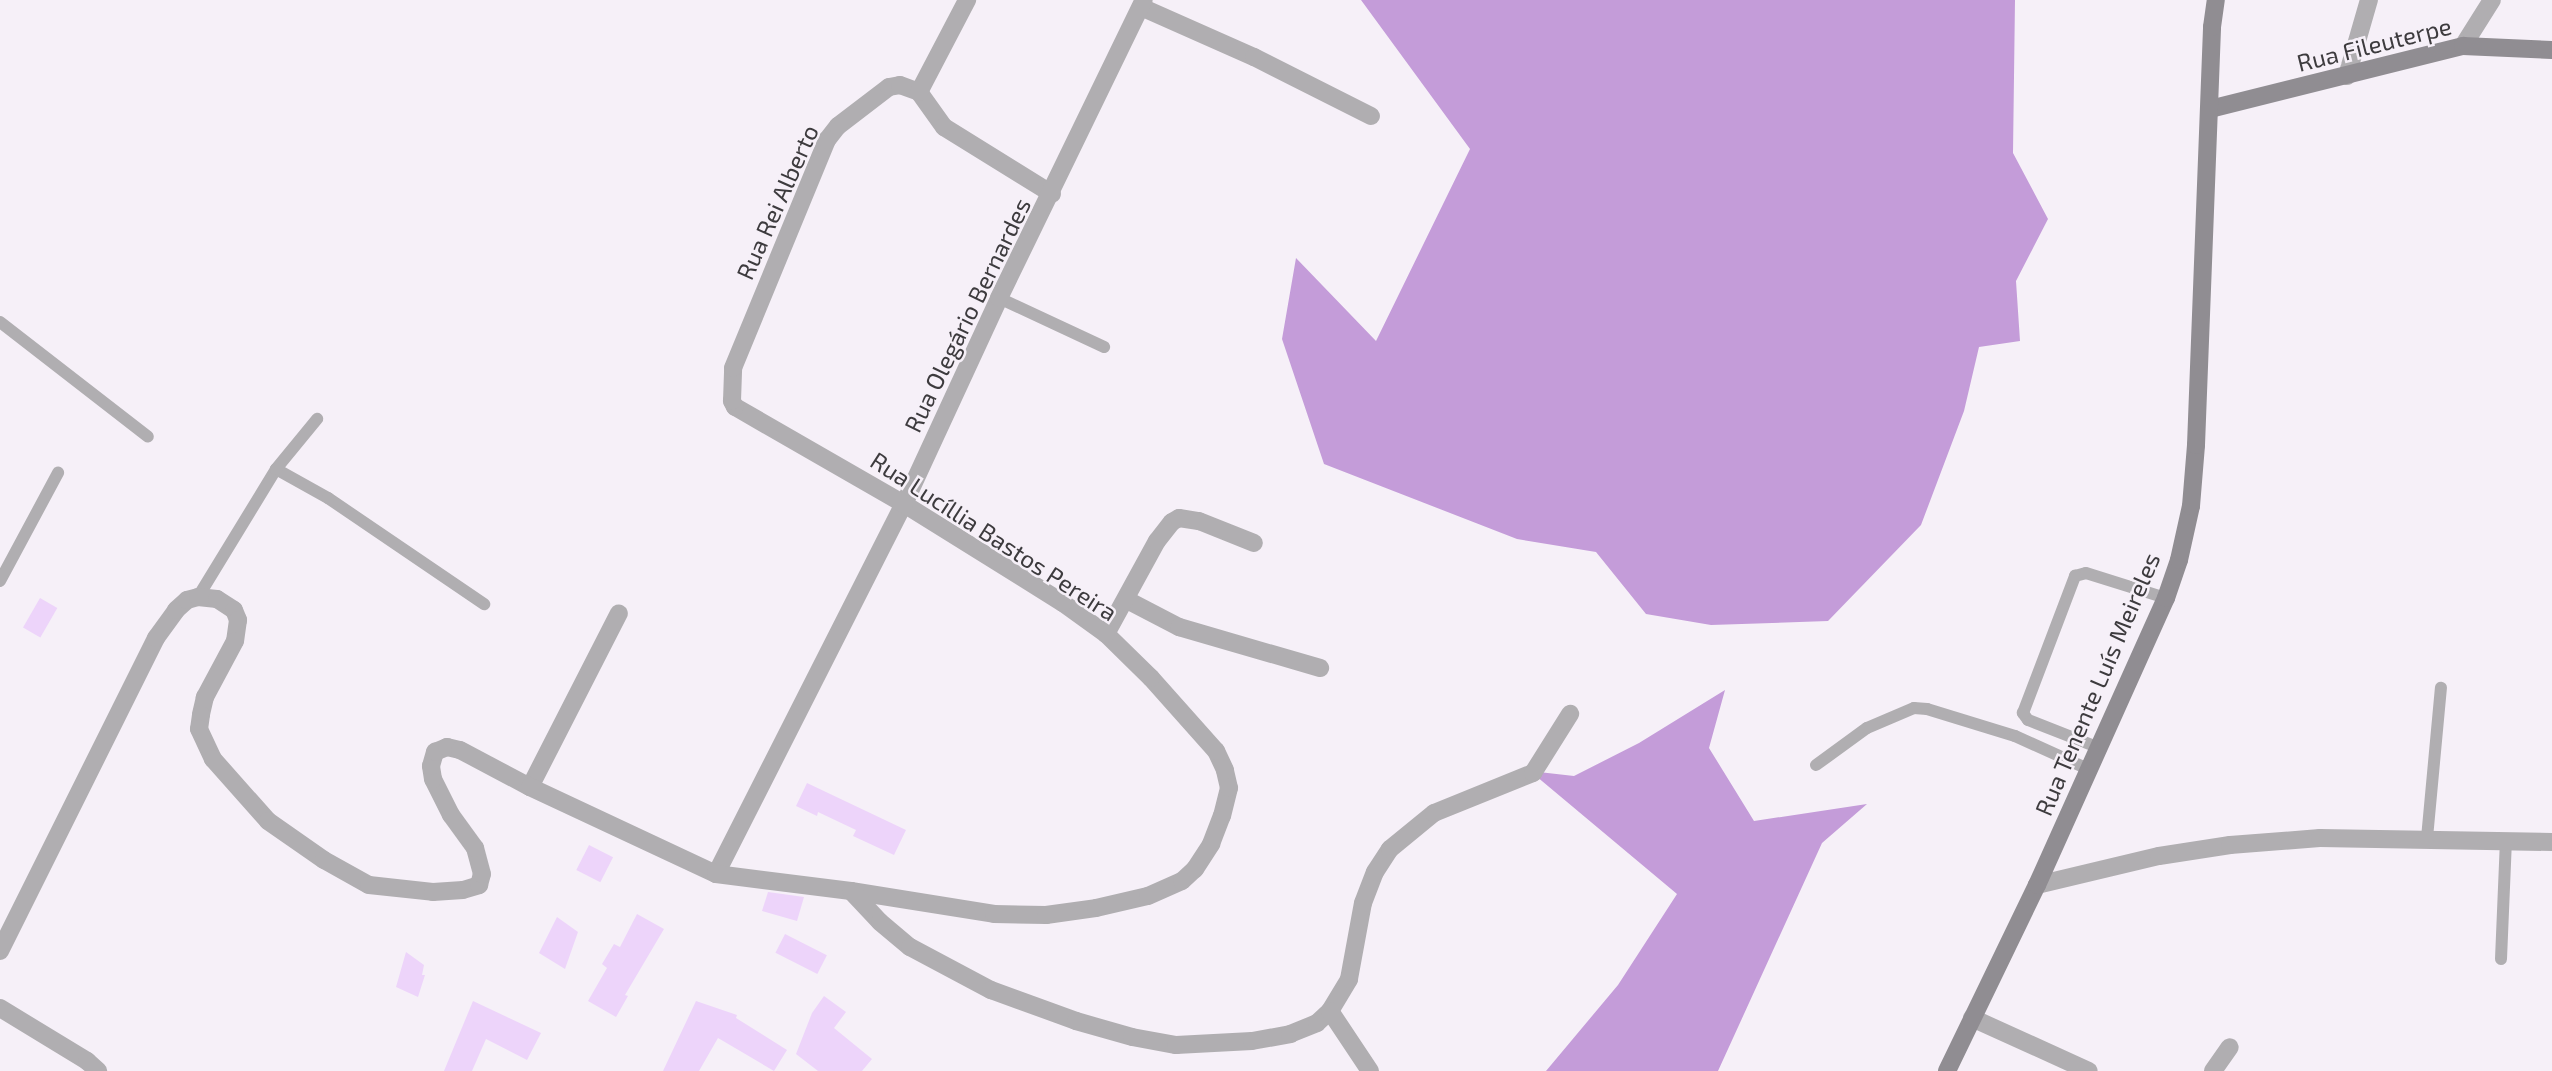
<!DOCTYPE html>
<html>
<head>
<meta charset="utf-8">
<style>
  body { margin:0 }
  #map { position:relative; width:2552px; height:1071px; overflow:hidden; background:#f6f0f8; font-family:"Exo 2",sans-serif }
  div>[style] { position:absolute }
  [style*='--x'] { left:calc(var(--x)*1px); top:calc(var(--y)*1px); width:calc(var(--w)*1px); rotate:calc(var(--a)*1deg) }
  .forest>* { inset:0; background:#c49cd9 }
  .building>* { inset:0; background:#edd4fa; transform-origin:0 0 }
  .lane>* { height:12px; margin:-6px; padding:0 6px; transform-origin:6px; border-radius:6px; background:#b0aeb1 }
  .street>* { height:18px; margin:-9px; padding:0 9px; transform-origin:9px; border-radius:9px; background:#b0aeb1 }
  .secondary>* { height:18px; margin:-9px; padding:0 9px; transform-origin:9px; border-radius:9px; background:#908d92 }
  span { translate:-50% -50%; white-space:nowrap; text-align:center; line-height:1.15; -webkit-text-stroke:5px #f6f0f8; paint-order:stroke }
  .street-label { font-size:24px; color:#3d3b3e }
</style>
</head>
<body>
<div id="map">
  <div class="forest">
    <div style="clip-path:polygon(1361px 0,2015px 0,2013px 153px,2048px 219px,2016px 281px,2020px 341px,1979px 347px,1964px 411px,1921px 525px,1828px 621px,1711px 625px,1646px 614px,1596px 552px,1517px 539px,1324px 464px,1282px 339px,1296px 258px,1376px 341px,1470px 149px)"></div>
    <div style="clip-path:polygon(1725px 690px,1709px 748px,1754px 821px,1867px 804px,1822px 843px,1718px 1071px,1546px 1071px,1618px 985px,1677px 894px,1530px 771px,1574px 776px,1639px 743px)"></div>
  </div>
  <div class="building">
    <div style="left:40px;top:598px;width:20px;height:34px;rotate:30deg"></div>
    <div style="clip-path:polygon(807px 783px,906px 830px,894px 855px,853px 836px,856px 830px,818px 812px,817px 816px,796px 806px)"></div>
    <div style="left:589px;top:845px;width:27px;height:28px;rotate:27deg"></div>
    <div style="clip-path:polygon(768px 892px,804px 897px,797px 921px,762px 911px)"></div>
    <div style="clip-path:polygon(637px 914px,664px 929px,625px 995px,628px 996px,616px 1017px,588px 1001px,607px 968px,602px 964px,614px 944px,620px 947px)"></div>
    <div style="clip-path:polygon(557px 917px,578px 932px,565px 969px,539px 953px)"></div>
    <div style="left:785px;top:934px;width:47px;height:21px;rotate:27deg"></div>
    <div style="clip-path:polygon(406px 952px,424px 965px,422px 975px,425px 975px,418px 997px,396px 987px)"></div>
    <div style="clip-path:polygon(824px 996px,846px 1012px,834px 1028px,872px 1059px,862px 1071px,818px 1071px,796px 1054px,812px 1013px)"></div>
    <div style="clip-path:polygon(473px 1001px,541px 1033px,527px 1060px,486px 1039px,472px 1071px,444px 1071px)"></div>
    <div style="clip-path:polygon(696px 1001px,737px 1015px,736px 1018px,787px 1050px,774px 1071px,718px 1038px,699px 1071px,663px 1071px)"></div>
  </div>
  <div class="lane">
    <div style="--x:999;--y:298;--w:116;--a:25"></div>
    <div style="--x:0;--y:322;--w:187;--a:37.8"></div>
    <div style="--x:276;--y:469;--w:60;--a:29.1"></div>
    <div style="--x:328;--y:498;--w:189;--a:34.2"></div>
    <div style="--x:0;--y:581;--w:123;--a:-61.8"></div>
    <div style="--x:198;--y:597;--w:150;--a:-58.6"></div>
    <div style="--x:276;--y:469;--w:65;--a:-50.6"></div>
    <div style="--x:2097;--y:747;--w:74;--a:-158.6"></div>
    <div style="--x:2028;--y:720;--w:9;--a:-126"></div>
    <div style="--x:2023;--y:713;--w:147;--a:-69.2"></div>
    <div style="--x:2075;--y:576;--w:11;--a:-15"></div>
    <div style="--x:2086;--y:573;--w:84;--a:17.4"></div>
    <div style="--x:1816;--y:765;--w:63;--a:-36"></div>
    <div style="--x:1867;--y:728;--w:51;--a:-23.1"></div>
    <div style="--x:1914;--y:708;--w:13;--a:4"></div>
    <div style="--x:1927;--y:709;--w:92;--a:17.1"></div>
    <div style="--x:2015;--y:736;--w:80;--a:24.3"></div>
    <div style="--x:2427;--y:838;--w:151;--a:-84.7"></div>
    <div style="--x:2501;--y:959;--w:118;--a:-87.6"></div>
  </div>
  <div class="street">
    <div style="--x:1141;--y:7;--w:124;--a:23.9"></div>
    <div style="--x:1254;--y:57;--w:131;--a:26.8"></div>
    <div style="--x:2463;--y:46;--w:54;--a:-57.8"></div>
    <div style="--x:2347;--y:76;--w:79;--a:-73.9"></div>
    <div style="--x:919;--y:92;--w:43;--a:54.5"></div>
    <div style="--x:944;--y:127;--w:127;--a:31.8"></div>
    <div style="--x:1127;--y:600;--w:59;--a:27.4"></div>
    <div style="--x:1179;--y:627;--w:147;--a:16.2"></div>
    <div style="--x:1106;--y:634;--w:106;--a:-61.3"></div>
    <div style="--x:1157;--y:541;--w:24;--a:-52"></div>
    <div style="--x:1172;--y:522;--w:8;--a:-30"></div>
    <div style="--x:1179;--y:518;--w:20;--a:9"></div>
    <div style="--x:1199;--y:521;--w:59;--a:21.8"></div>
    <div style="--x:530;--y:787;--w:195;--a:-62.9"></div>
    <div style="--x:716;--y:874;--w:415;--a:-63.1"></div>
    <div style="--x:904;--y:504;--w:227;--a:-65.2"></div>
    <div style="--x:999;--y:298;--w:331;--a:-64.1"></div>
    <div style="--x:2037;--y:885;--w:125;--a:-13.4"></div>
    <div style="--x:2159;--y:856;--w:72;--a:-8.8"></div>
    <div style="--x:2230;--y:845;--w:90;--a:-4.4"></div>
    <div style="--x:2320;--y:838;--w:232;--a:1"></div>
    <div style="--x:851;--y:891;--w:145;--a:9.1"></div>
    <div style="--x:994;--y:914;--w:52;--a:1.1"></div>
    <div style="--x:1046;--y:915;--w:50;--a:-8"></div>
    <div style="--x:1096;--y:908;--w:53;--a:-13"></div>
    <div style="--x:1148;--y:896;--w:37;--a:-24"></div>
    <div style="--x:1182;--y:881;--w:18;--a:-43"></div>
    <div style="--x:1195;--y:869;--w:30;--a:-57"></div>
    <div style="--x:1211;--y:844;--w:30;--a:-69"></div>
    <div style="--x:1222;--y:816;--w:29;--a:-76"></div>
    <div style="--x:1229;--y:788;--w:18;--a:-103"></div>
    <div style="--x:1225;--y:770;--w:21;--a:-115"></div>
    <div style="--x:1216;--y:751;--w:98;--a:-131.7"></div>
    <div style="--x:1151;--y:678;--w:63;--a:-135.6"></div>
    <div style="--x:1106;--y:634;--w:53;--a:-144.2"></div>
    <div style="--x:1063;--y:603;--w:187;--a:-148.1"></div>
    <div style="--x:904;--y:504;--w:195;--a:-150.1"></div>
    <div style="--x:735;--y:407;--w:7;--a:-117"></div>
    <div style="--x:732;--y:401;--w:33;--a:-88"></div>
    <div style="--x:733;--y:368;--w:247;--a:-67.6"></div>
    <div style="--x:827;--y:140;--w:18;--a:-52"></div>
    <div style="--x:838;--y:126;--w:64;--a:-37.4"></div>
    <div style="--x:889;--y:87;--w:11;--a:-10"></div>
    <div style="--x:900;--y:85;--w:20;--a:20"></div>
    <div style="--x:919;--y:92;--w:104;--a:-62.4"></div>
    <div style="--x:0;--y:951;--w:350;--a:-63.5"></div>
    <div style="--x:156;--y:638;--w:34;--a:-54"></div>
    <div style="--x:176;--y:610;--w:15;--a:-42"></div>
    <div style="--x:187;--y:600;--w:11;--a:-15"></div>
    <div style="--x:198;--y:597;--w:19;--a:6"></div>
    <div style="--x:217;--y:599;--w:20;--a:33"></div>
    <div style="--x:234;--y:610;--w:11;--a:68"></div>
    <div style="--x:238;--y:620;--w:21;--a:98"></div>
    <div style="--x:235;--y:641;--w:64;--a:118.2"></div>
    <div style="--x:205;--y:697;--w:18;--a:103"></div>
    <div style="--x:201;--y:715;--w:14;--a:98"></div>
    <div style="--x:199;--y:729;--w:33;--a:65"></div>
    <div style="--x:213;--y:759;--w:83;--a:48.4"></div>
    <div style="--x:268;--y:821;--w:68;--a:34.9"></div>
    <div style="--x:324;--y:860;--w:51;--a:29.1"></div>
    <div style="--x:369;--y:885;--w:64;--a:6.2"></div>
    <div style="--x:433;--y:892;--w:30;--a:-4"></div>
    <div style="--x:463;--y:890;--w:17;--a:-17"></div>
    <div style="--x:479;--y:885;--w:11;--a:-75"></div>
    <div style="--x:482;--y:874;--w:27;--a:-105"></div>
    <div style="--x:475;--y:848;--w:41;--a:-126"></div>
    <div style="--x:451;--y:815;--w:40;--a:-116.6"></div>
    <div style="--x:433;--y:779;--w:13;--a:-99"></div>
    <div style="--x:431;--y:766;--w:15;--a:-74"></div>
    <div style="--x:435;--y:752;--w:13;--a:-23"></div>
    <div style="--x:447;--y:747;--w:13;--a:13"></div>
    <div style="--x:460;--y:750;--w:79;--a:27.9"></div>
    <div style="--x:530;--y:787;--w:205;--a:25.1"></div>
    <div style="--x:716;--y:874;--w:136;--a:7.2"></div>
    <div style="--x:851;--y:891;--w:42;--a:46.9"></div>
    <div style="--x:880;--y:922;--w:39;--a:40"></div>
    <div style="--x:910;--y:947;--w:92;--a:28"></div>
    <div style="--x:991;--y:990;--w:90;--a:20"></div>
    <div style="--x:1076;--y:1021;--w:58;--a:15.9"></div>
    <div style="--x:1132;--y:1037;--w:45;--a:10.3"></div>
    <div style="--x:1176;--y:1045;--w:76;--a:-3"></div>
    <div style="--x:1252;--y:1041;--w:39;--a:-10"></div>
    <div style="--x:1290;--y:1034;--w:29;--a:-22"></div>
    <div style="--x:1317;--y:1023;--w:18;--a:-43"></div>
    <div style="--x:1330;--y:1011;--w:37;--a:-59"></div>
    <div style="--x:1349;--y:979;--w:77;--a:-79.6"></div>
    <div style="--x:1363;--y:903;--w:33;--a:-69"></div>
    <div style="--x:1375;--y:872;--w:27;--a:-57"></div>
    <div style="--x:1390;--y:849;--w:57;--a:-39.3"></div>
    <div style="--x:1434;--y:813;--w:107;--a:-22"></div>
    <div style="--x:1533;--y:773;--w:70;--a:-57.9"></div>
    <div style="--x:0;--y:1008;--w:102;--a:31.3"></div>
    <div style="--x:87;--y:1061;--w:15;--a:42"></div>
    <div style="--x:1330;--y:1011;--w:72;--a:56.3"></div>
    <div style="--x:1972;--y:1018;--w:128;--a:24.4"></div>
    <div style="--x:2213;--y:1071;--w:29;--a:-55"></div>
  </div>
  <div class="secondary">
    <div style="--x:2210;--y:109;--w:261;--a:-14"></div>
    <div style="--x:2463;--y:46;--w:89;--a:2.6"></div>
    <div style="--x:1947;--y:1071;--w:207;--a:-64.2"></div>
    <div style="--x:2037;--y:885;--w:315;--a:-65.8"></div>
    <div style="--x:2166;--y:598;--w:40;--a:-71.1"></div>
    <div style="--x:2179;--y:560;--w:55;--a:-77.5"></div>
    <div style="--x:2191;--y:506;--w:61;--a:-85.3"></div>
    <div style="--x:2196;--y:445;--w:418;--a:-87.8"></div>
    <div style="--x:2212;--y:27;--w:27;--a:-82"></div>
  </div>
  <div class="street-label">
    <span style="left:2374px;top:44px;rotate:-14deg">Rua Fileuterpe</span>
    <span style="left:777px;top:202px;rotate:-66deg">Rua Rei Alberto</span>
    <span style="left:967px;top:315px;rotate:-64deg">Rua Olegário Bernardes</span>
    <span style="left:994px;top:536px;rotate:33deg">Rua Lucíllia Bastos Pereira</span>
    <span style="left:2097px;top:684px;rotate:-67deg">Rua Tenente Luís Meireles</span>
  </div>
</div>
</body>
</html>
